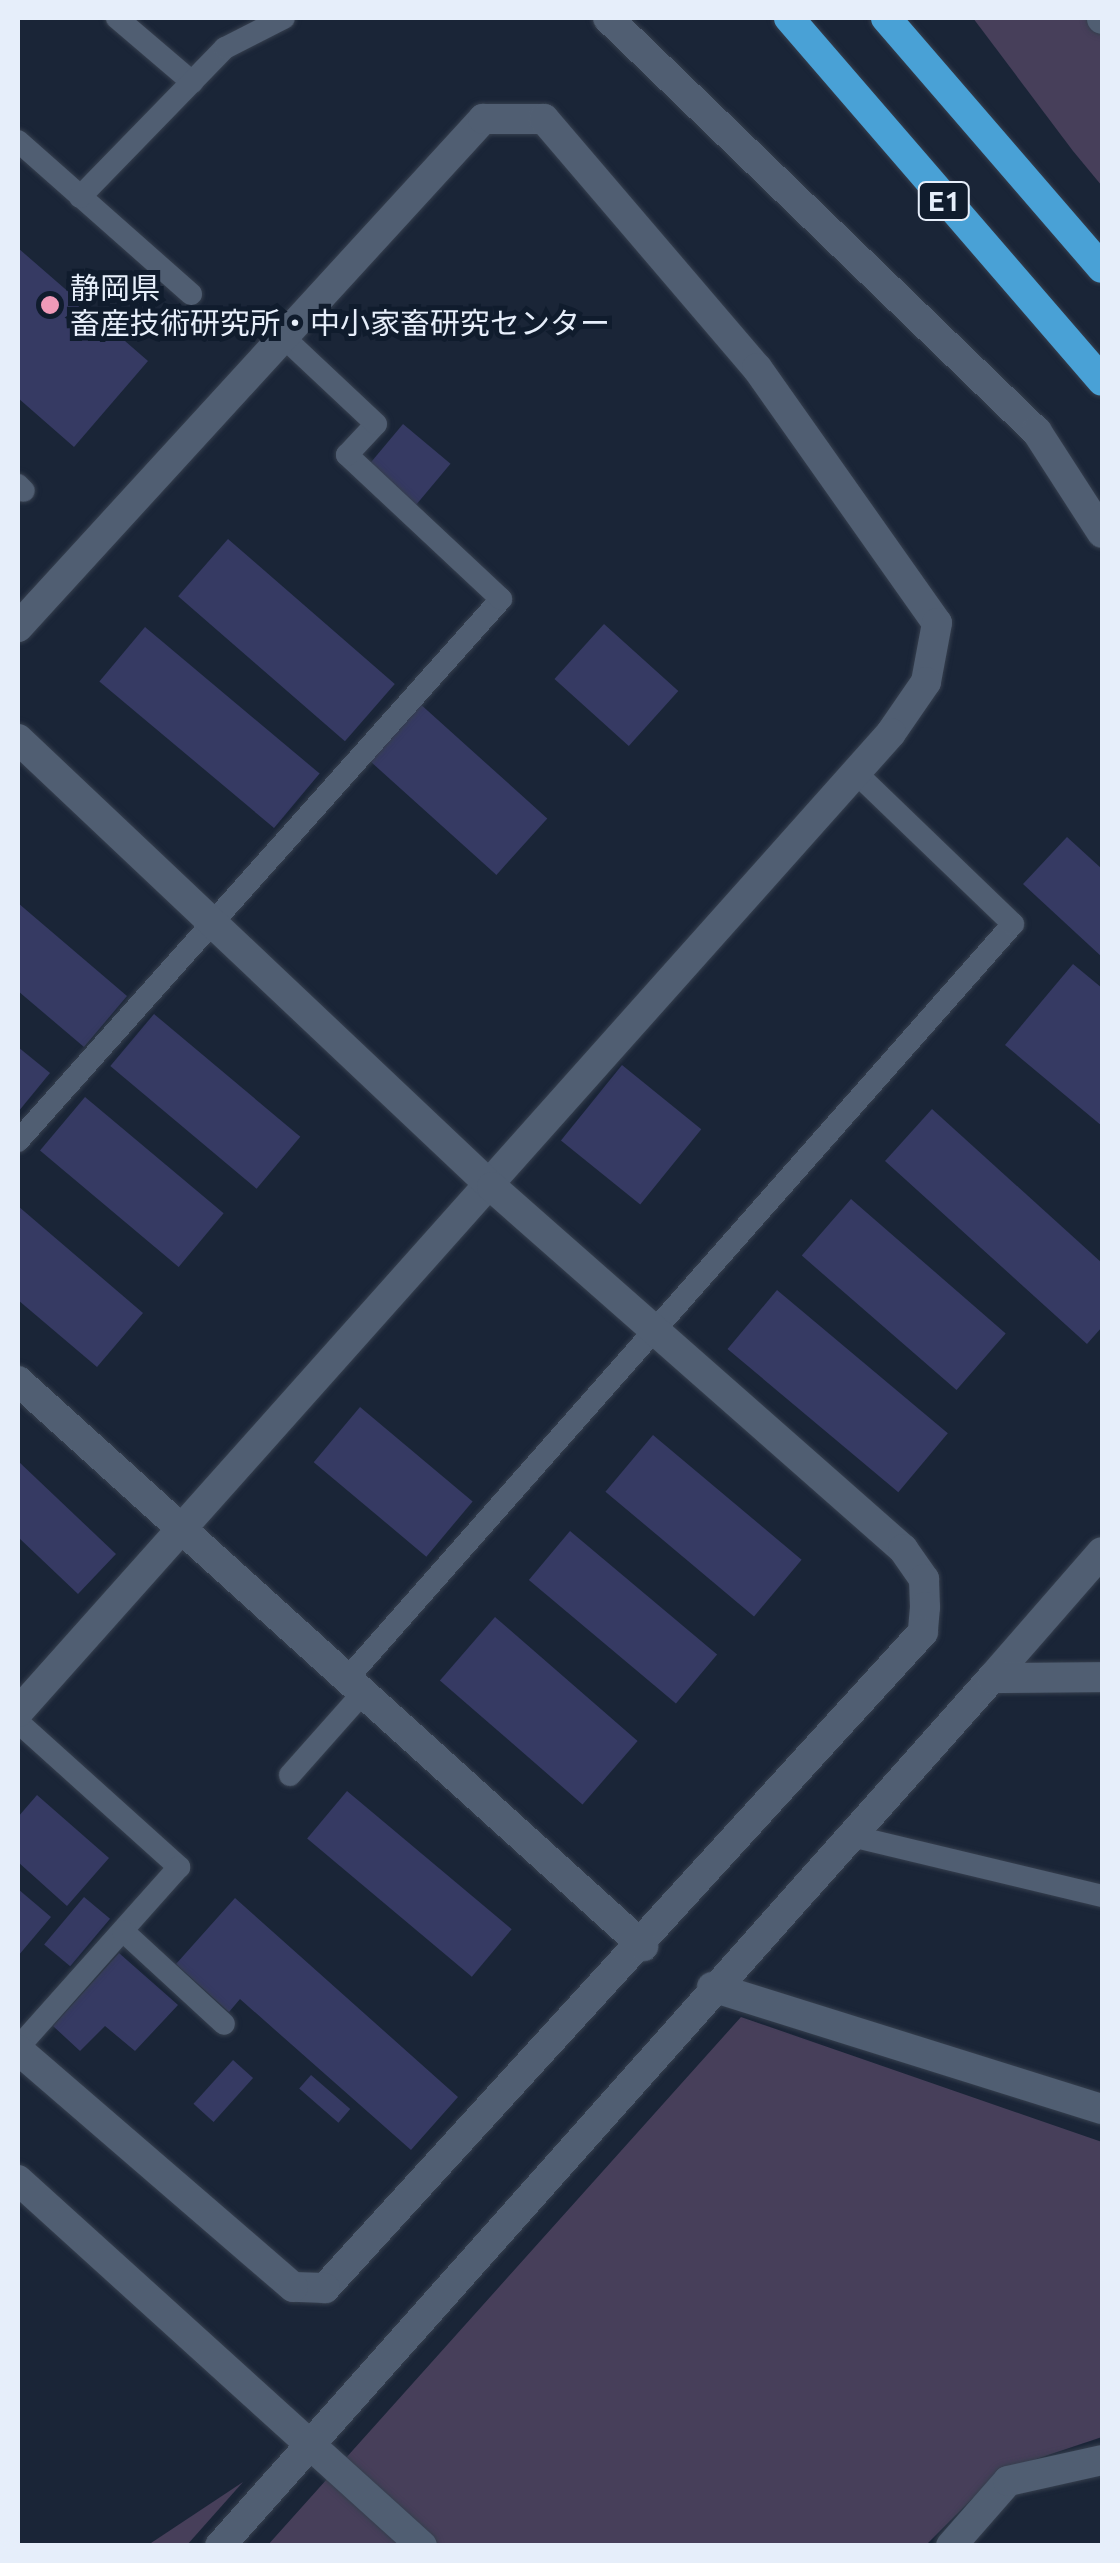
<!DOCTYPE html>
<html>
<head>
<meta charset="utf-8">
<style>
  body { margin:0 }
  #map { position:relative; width:1120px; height:2563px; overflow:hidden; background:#1a2537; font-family:Ubuntu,"Noto Sans JP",sans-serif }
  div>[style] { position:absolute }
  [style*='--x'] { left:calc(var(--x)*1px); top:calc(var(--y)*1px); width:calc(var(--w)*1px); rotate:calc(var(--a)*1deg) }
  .green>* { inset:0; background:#473f5a }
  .building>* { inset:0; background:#363a63; transform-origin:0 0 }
  .roads { filter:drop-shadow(0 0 2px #363f4e) drop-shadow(0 0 2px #363f4e) }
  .lane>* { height:22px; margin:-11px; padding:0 11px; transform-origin:11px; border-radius:11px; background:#505e72 }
  .street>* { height:30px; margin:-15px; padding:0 15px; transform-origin:15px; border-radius:15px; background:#505e72 }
  .secondary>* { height:30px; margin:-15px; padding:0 15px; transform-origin:15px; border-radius:15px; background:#505e72 }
  .highway>* { height:30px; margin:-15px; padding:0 15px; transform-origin:15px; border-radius:15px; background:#49a1d6 }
  .dots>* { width:28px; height:28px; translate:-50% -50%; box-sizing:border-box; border:5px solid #101c2d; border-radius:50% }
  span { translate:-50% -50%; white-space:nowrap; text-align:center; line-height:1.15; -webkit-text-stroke:10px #101c2d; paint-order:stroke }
  .shield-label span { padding:2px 8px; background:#101c2d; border:2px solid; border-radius:8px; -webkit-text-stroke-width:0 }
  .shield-label { font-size:28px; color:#e6eefa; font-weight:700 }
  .poi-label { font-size:30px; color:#e6eefa }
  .left { translate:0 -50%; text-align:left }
  .frame { position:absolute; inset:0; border:20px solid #e6eefa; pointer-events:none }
</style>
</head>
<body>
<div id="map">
  <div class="green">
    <div style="clip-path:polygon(973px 18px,1102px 18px,1102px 186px,1073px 151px)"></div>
    <div style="clip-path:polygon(741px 2017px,1102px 2142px,1102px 2437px,1000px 2471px,926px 2545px,267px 2546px)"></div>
    <div style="clip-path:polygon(243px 2482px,187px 2545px,148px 2545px)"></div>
  </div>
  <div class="building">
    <div style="clip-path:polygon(18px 248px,148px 361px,74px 447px,18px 398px)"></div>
    <div style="left:403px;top:424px;width:62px;height:57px;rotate:40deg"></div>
    <div style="left:228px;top:539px;width:221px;height:76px;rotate:41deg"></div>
    <div style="left:604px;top:624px;width:100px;height:74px;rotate:42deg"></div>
    <div style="left:145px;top:627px;width:228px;height:71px;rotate:40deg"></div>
    <div style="left:418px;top:702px;width:174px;height:76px;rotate:42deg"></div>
    <div style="clip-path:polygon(1067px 837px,1102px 869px,1102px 957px,1023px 884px)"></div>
    <div style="clip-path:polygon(18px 903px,127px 996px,84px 1047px,18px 991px)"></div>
    <div style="clip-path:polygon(1073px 964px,1102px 988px,1102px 1126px,1005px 1045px)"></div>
    <div style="left:154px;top:1014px;width:191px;height:68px;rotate:40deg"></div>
    <div style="clip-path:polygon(18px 1047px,50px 1073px,18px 1112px)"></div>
    <div style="left:622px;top:1065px;width:102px;height:97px;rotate:39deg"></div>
    <div style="left:85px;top:1097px;width:181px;height:70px;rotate:40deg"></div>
    <div style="clip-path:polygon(932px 1109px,1102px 1263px,1102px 1327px,1087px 1344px,885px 1161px)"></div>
    <div style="left:851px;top:1199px;width:205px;height:75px;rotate:41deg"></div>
    <div style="clip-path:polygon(18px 1206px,143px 1313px,97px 1367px,18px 1300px)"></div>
    <div style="left:777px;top:1290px;width:223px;height:77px;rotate:40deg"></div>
    <div style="left:360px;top:1407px;width:147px;height:72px;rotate:40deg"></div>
    <div style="left:653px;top:1435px;width:194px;height:74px;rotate:40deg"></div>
    <div style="clip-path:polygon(18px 1461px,116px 1554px,78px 1594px,18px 1537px)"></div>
    <div style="left:570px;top:1531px;width:192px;height:64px;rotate:40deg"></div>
    <div style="left:495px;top:1617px;width:189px;height:84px;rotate:41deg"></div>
    <div style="left:347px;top:1791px;width:215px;height:62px;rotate:40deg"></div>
    <div style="clip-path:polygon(37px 1795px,109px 1858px,67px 1906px,18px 1862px,18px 1817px)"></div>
    <div style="clip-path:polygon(18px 1889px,51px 1917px,18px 1956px)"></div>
    <div style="left:84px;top:1897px;width:34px;height:62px;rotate:40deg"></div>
    <div style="clip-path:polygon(235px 1898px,458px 2097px,411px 2150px,240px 1999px,229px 2012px,176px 1964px)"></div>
    <div style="clip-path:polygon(119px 1953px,178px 2005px,135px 2051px,105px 2026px,80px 2051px,53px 2026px)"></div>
    <div style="left:233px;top:2060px;width:27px;height:59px;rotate:42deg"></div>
    <div style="left:311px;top:2075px;width:52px;height:18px;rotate:41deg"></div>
  </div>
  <div class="roads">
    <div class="lane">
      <div style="--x:117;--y:18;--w:99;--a:40.5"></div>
      <div style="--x:18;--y:141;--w:231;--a:41.5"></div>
      <div style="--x:80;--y:197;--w:208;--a:-45.8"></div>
      <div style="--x:225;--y:48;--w:66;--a:-27"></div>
      <div style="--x:18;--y:485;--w:8;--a:45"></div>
      <div style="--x:18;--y:1141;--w:726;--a:-48.29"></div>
      <div style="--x:501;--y:599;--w:211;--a:-136.9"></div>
      <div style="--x:347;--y:455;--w:42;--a:-46.9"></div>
      <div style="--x:376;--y:424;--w:132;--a:-136.8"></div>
      <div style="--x:346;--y:1680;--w:1008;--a:-48.58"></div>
      <div style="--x:1013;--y:924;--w:219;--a:-136.1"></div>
      <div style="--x:18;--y:1722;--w:217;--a:42"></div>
      <div style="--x:179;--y:1867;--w:242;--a:131.7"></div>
      <div style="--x:290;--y:1775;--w:108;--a:-48.4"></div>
      <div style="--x:852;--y:1836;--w:257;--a:13.5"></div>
      <div style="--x:123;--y:1931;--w:137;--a:42.6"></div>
    </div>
    <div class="street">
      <div style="--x:608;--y:18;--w:596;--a:43.98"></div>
      <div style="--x:1037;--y:432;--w:120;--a:57.2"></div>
      <div style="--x:18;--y:627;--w:689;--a:-47.53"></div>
      <div style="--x:483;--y:119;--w:61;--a:0"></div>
      <div style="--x:544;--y:119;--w:328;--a:49.5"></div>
      <div style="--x:757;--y:368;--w:312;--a:54.8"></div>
      <div style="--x:937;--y:623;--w:60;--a:100.6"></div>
      <div style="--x:926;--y:682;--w:62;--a:124.5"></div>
      <div style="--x:891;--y:733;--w:1312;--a:131.72"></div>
      <div style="--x:18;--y:739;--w:652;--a:43.38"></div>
      <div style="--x:492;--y:1187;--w:548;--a:41.37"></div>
      <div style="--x:903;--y:1549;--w:37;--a:55"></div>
      <div style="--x:924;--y:1579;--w:28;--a:88"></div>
      <div style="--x:925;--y:1607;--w:25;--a:95"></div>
      <div style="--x:923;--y:1632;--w:888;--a:132.35"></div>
      <div style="--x:325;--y:2288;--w:32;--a:-178"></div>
      <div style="--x:293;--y:2287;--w:363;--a:-139.2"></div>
      <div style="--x:18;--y:1381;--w:843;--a:42.11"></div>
      <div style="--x:992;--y:1678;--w:167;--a:-48.9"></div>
      <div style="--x:712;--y:1987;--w:409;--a:17.4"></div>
      <div style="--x:18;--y:2180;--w:545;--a:42.17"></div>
      <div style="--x:951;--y:2546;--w:86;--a:-48.8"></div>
      <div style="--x:1008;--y:2481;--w:96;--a:-12.6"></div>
    </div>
    <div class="secondary">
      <div style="--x:1102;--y:18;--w:1;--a:90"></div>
      <div style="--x:220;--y:2546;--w:1162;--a:-48.35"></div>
      <div style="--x:992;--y:1678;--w:110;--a:-0.5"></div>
    </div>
    <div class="highway">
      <div style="--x:789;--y:18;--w:479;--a:49.2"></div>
      <div style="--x:886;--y:18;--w:330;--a:49.2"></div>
    </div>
  </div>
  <div class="dots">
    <div style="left:50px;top:305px;background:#ef9ab8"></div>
  </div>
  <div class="shield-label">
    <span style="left:944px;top:201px">E1</span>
  </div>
  <div class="poi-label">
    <span class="left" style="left:70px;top:305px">静岡県<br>畜産技術研究所・中小家畜研究センター</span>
  </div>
  <div class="frame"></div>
</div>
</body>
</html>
